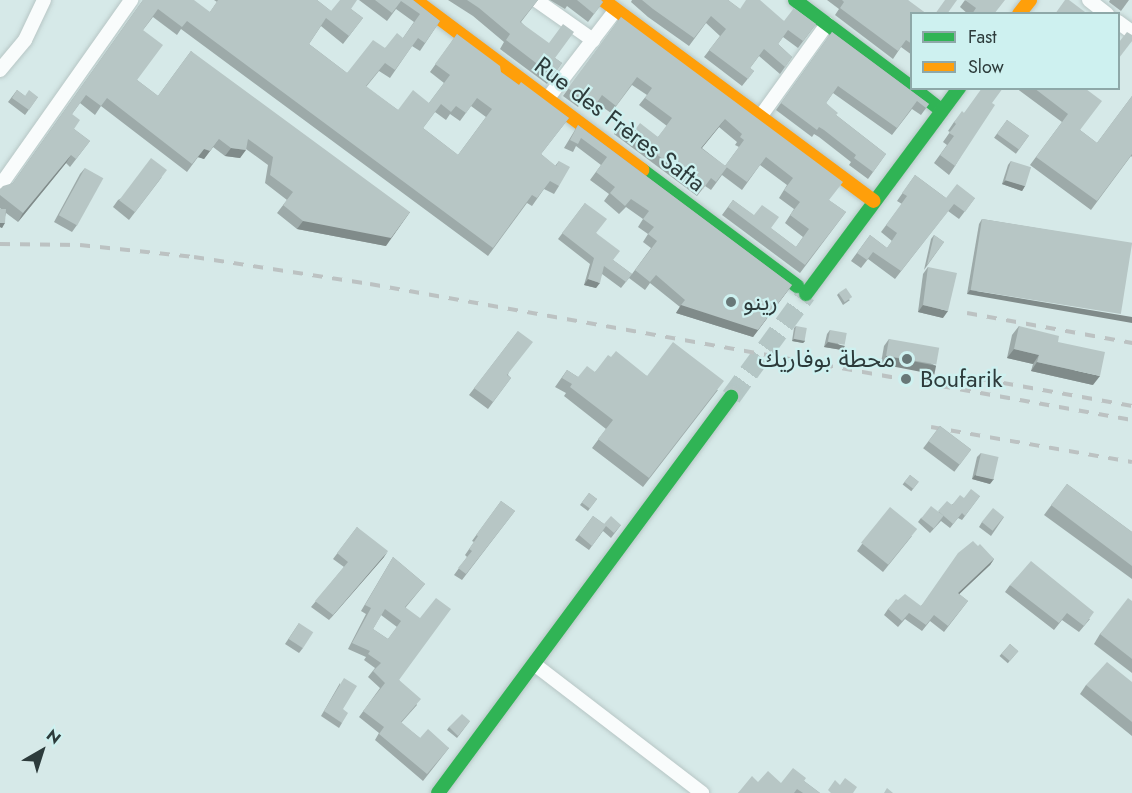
<!DOCTYPE html>
<html>
<head>
<meta charset="utf-8">
<style>
  body { margin:0 }
  #map { position:relative; width:1132px; height:793px; overflow:hidden; background:#d6e9e8; font-family:Jost,"Noto Sans Arabic",sans-serif }
  div>[style] { position:absolute }
  [style*='--x'] { left:calc(var(--x)*1px); top:calc(var(--y)*1px); width:calc(var(--w)*1px); rotate:calc(var(--a)*1deg) }
  .secondary-tunnel>* { height:20px; margin-top:-10px; transform-origin:0; background:repeating-linear-gradient(90deg,#b4c6c5 0 20px,transparent 0 30px) }
  .roads { filter:drop-shadow(0 0 2px #b7c6c5) drop-shadow(0 0 2px #b7c6c5) }
  .street>* { height:14px; margin:-7px; padding:0 7px; transform-origin:7px; border-radius:7px; background:#f9fcfc }
  .fast>* { height:14px; margin:-7px; padding:0 7px; transform-origin:7px; border-radius:7px; background:#30b455 }
  .slow>* { height:14px; margin:-7px; padding:0 7px; transform-origin:7px; border-radius:7px; background:#ff9f0a }
  .rail>* { height:4px; margin-top:-2px; transform-origin:0; background:repeating-linear-gradient(90deg,#bcc2c2 0 10px,transparent 0 20px) }
  .wall>* { inset:0; background:#9daaa9; transform-origin:0 0 }
  .shaded-wall>* { inset:0; background:#808b8a; transform-origin:0 0 }
  .building>* { inset:0; background:#b7c6c5; transform-origin:0 0 }
  .dots>* { width:16px; height:16px; translate:-50% -50%; box-sizing:border-box; border:3px solid #cef1f0; border-radius:50% }
  span { translate:-50% -50%; white-space:nowrap; text-align:center; line-height:1.15; -webkit-text-stroke:4.5px #cef1f0; paint-order:stroke }
  .street-label { font-size:24px; color:#2d3b3b }
  .poi-label { font-size:24px; color:#2d3b3b }
  .left { translate:0 -50%; text-align:left }
  .right { translate:-100% -50%; text-align:right }
  .legend { position:absolute; left:910px; top:12px; width:210px; height:78px; box-sizing:border-box; background:#cef1f0; border:2px solid #8ea8a8; margin:0; padding:8px 10px; list-style:none; font-size:18px; color:#2d3b3b }
  .legend li { display:flex; align-items:center; gap:12px; height:30px }
  .legend b { width:30px; border:2px solid #8ea8a8 }
  .north { position:absolute; left:12px; top:721px; width:60px; height:60px; -webkit-text-stroke:4px #cef1f0; paint-order:stroke; rotate:39deg; font-size:16px; font-weight:700; line-height:24px; text-align:center; color:#2d3b3b }
  .north::after { content:''; display:block; margin:auto; width:21px; height:27px; background:#2d3b3b; clip-path:polygon(50% 0,100% 100%,50% 72%,0 100%) }
</style>
</head>
<body>
<div id="map">
  <div class="secondary-tunnel">
    <div style="--x:731;--y:397;--w:127;--a:-53.9"></div>
  </div>
  <div class="roads">
    <div class="street">
      <div style="--x:536;--y:0;--w:70;--a:35.1"></div>
      <div style="--x:1089;--y:0;--w:23;--a:38"></div>
      <div style="--x:1118;--y:22;--w:17;--a:36"></div>
      <div style="--x:0;--y:70;--w:39;--a:-50"></div>
      <div style="--x:25;--y:40;--w:44;--a:-64.6"></div>
      <div style="--x:548;--y:98;--w:110;--a:-52.4"></div>
      <div style="--x:760;--y:117;--w:115;--a:-54.2"></div>
      <div style="--x:0;--y:186;--w:228;--a:-54.8"></div>
      <div style="--x:534;--y:664;--w:212;--a:37.5"></div>
    </div>
    <div class="fast">
      <div style="--x:795;--y:0;--w:146;--a:36.9"></div>
      <div style="--x:913;--y:88;--w:36;--a:38"></div>
      <div style="--x:642;--y:170;--w:194;--a:36.8"></div>
      <div style="--x:806;--y:294;--w:257;--a:-53.4"></div>
      <div style="--x:438;--y:793;--w:493;--a:-53.5"></div>
    </div>
    <div class="slow">
      <div style="--x:415;--y:0;--w:284;--a:36.8"></div>
      <div style="--x:603;--y:0;--w:337;--a:36.6"></div>
      <div style="--x:1019;--y:14;--w:18;--a:-52"></div>
    </div>
  </div>
  <div class="rail">
    <div style="--x:0;--y:244;--w:80;--a:0.7"></div>
    <div style="--x:80;--y:245;--w:115;--a:6"></div>
    <div style="--x:194;--y:257;--w:178;--a:8.7"></div>
    <div style="--x:370;--y:284;--w:774;--a:10.12"></div>
    <div style="--x:967;--y:313;--w:168;--a:10.3"></div>
    <div style="--x:964;--y:376;--w:171;--a:10.1"></div>
    <div style="--x:931;--y:427;--w:204;--a:9.9"></div>
  </div>
  <div class="wall">
    <div style="clip-path:polygon(evenodd,143px 0,210px 12px,217px 2px,214px 0,317px 0,331px 11px,351px 9px,363px 18px,343px 44px,321px 26px,309px 44px,347px 73px,385px 48px,403px 38px,414px 22px,396px 9px,387px 21px,359px 0,413px 0,440px 21px,420px 51px,412px 46px,390px 78px,379px 71px,366px 87px,398px 110px,429px 103px,444px 83px,430px 72px,457px 34px,501px 72px,519px 85px,569px 118px,541px 154px,555px 166px,559px 161px,559px 186px,554px 194px,544px 189px,532px 206px,527px 203px,488px 256px,181px 29px,177px 35px,153px 17px,143px 30px,137px 80px,158px 96px,191px 51px,386px 246px,297px 229px,277px 213px,287px 200px,265px 183px,268px 165px,246px 149px,240px 158px,225px 156px,213px 147px,204px 159px,198px 157px,187px 172px,101px 106px,95px 115px,80px 103px,72px 114px,74px 129px,90px 141px,70px 167px,66px 163px,18px 222px,6px 213px,2px 228px,0 227px,0 209px,1px 209px,0 208px,0 189px,13px 183px,143px 0,471px 106px,486px 117px,458px 155px,423px 128px,435px 112px,446px 120px,450px 114px,460px 121px,471px 106px)"></div>
    <div style="clip-path:polygon(448px 0,538px 0,521px 22px,555px 58px,562px 63px,547px 84px,500px 49px,504px 42px,473px 16px)"></div>
    <div style="clip-path:polygon(550px 0,601px 0,603px 2px,588px 22px,567px 6px,565px 9px)"></div>
    <div style="clip-path:polygon(632px 0,728px 0,740px 9px,784px 21px,816px 24px,798px 48px,783px 37px,778px 44px,792px 57px,780px 74px,759px 56px,750px 68px,754px 71px,742px 86px,704px 57px,720px 36px,706px 23px,689px 46px,648px 17px,631px 2px)"></div>
    <div style="clip-path:polygon(827px 0,908px 0,912px 14px,912px 55px,901px 47px,893px 59px,835px 15px,839px 9px)"></div>
    <div style="clip-path:polygon(965px 0,995px 14px,968px 14px,960px 7px)"></div>
    <div style="clip-path:polygon(1110px 0,1129px 0,1121px 11px,1109px 2px)"></div>
    <div style="clip-path:polygon(evenodd,621px 17px,830px 201px,846px 212px,800px 273px,722px 215px,733px 200px,796px 247px,803px 237px,785px 223px,794px 209px,779px 198px,787px 185px,760px 165px,742px 190px,722px 175px,711px 190px,705px 186px,697px 196px,614px 134px,623px 122px,635px 130px,658px 137px,667px 126px,639px 105px,647px 95px,632px 85px,611px 113px,597px 103px,590px 111px,580px 104px,578px 107px,563px 96px,621px 17px,719px 127px,737px 142px,735px 145px,739px 147px,725px 166px,702px 148px,719px 127px)"></div>
    <div style="clip-path:polygon(832px 32px,929px 104px,921px 115px,912px 109px,892px 135px,833px 93px,826px 103px,836px 115px,886px 154px,868px 179px,849px 165px,851px 162px,819px 137px,814px 134px,812px 137px,776px 110px)"></div>
    <div style="clip-path:polygon(1016px 88px,1087px 88px,1080px 130px,1097px 143px,1132px 96px,1132px 157px,1131px 156px,1091px 210px,1030px 165px,1062px 122px)"></div>
    <div style="clip-path:polygon(17px 90px,25px 96px,38px 97px,25px 115px,8px 102px)"></div>
    <div style="clip-path:polygon(992px 103px,955px 166px,949px 175px,934px 163px,947px 145px,943px 142px,950px 132px,948px 131px,954px 122px,964px 113px)"></div>
    <div style="left:1007px;top:120px;width:27px;height:22px;rotate:36deg"></div>
    <div style="clip-path:polygon(578px 125px,792px 285px,753px 337px,676px 313px,680px 307px,650px 283px,645px 290px,629px 278px,621px 288px,602px 274px,596px 288px,584px 285px,590px 264px,558px 239px,585px 203px,596px 233px,613px 260px,632px 274px,651px 248px,643px 242px,648px 234px,638px 227px,643px 219px,626px 207px,619px 214px,604px 201px,609px 194px,590px 180px,601px 165px,576px 146px,573px 152px,564px 148px)"></div>
    <div style="clip-path:polygon(1011px 161px,1025px 186px,1022px 191px,1002px 184px,1008px 165px)"></div>
    <div style="clip-path:polygon(85px 168px,77px 225px,72px 232px,54px 222px,80px 174px)"></div>
    <div style="clip-path:polygon(915px 175px,946px 198px,975px 198px,959px 219px,948px 211px,895px 279px,868px 259px,861px 268px,851px 261px,870px 235px,887px 248px,892px 241px,881px 232px,902px 204px,897px 201px)"></div>
    <div style="clip-path:polygon(162px 177px,129px 220px,113px 207px,118px 200px)"></div>
    <div style="clip-path:polygon(982px 219px,1132px 244px,967px 294px,979px 224px)"></div>
    <div style="clip-path:polygon(934px 235px,944px 242px,924px 270px,931px 239px)"></div>
    <div style="clip-path:polygon(928px 267px,943px 318px,918px 312px,923px 274px)"></div>
    <div style="clip-path:polygon(839px 293px,850px 300px,843px 305px,837px 295px)"></div>
    <div style="clip-path:polygon(796px 326px,805px 341px,803px 343px,792px 341px,794px 328px)"></div>
    <div style="clip-path:polygon(1019px 326px,1093px 385px,1031px 371px,1033px 364px,1007px 358px,1012px 335px)"></div>
    <div style="clip-path:polygon(830px 330px,842px 350px,824px 347px,827px 334px)"></div>
    <div style="clip-path:polygon(518px 331px,508px 375px,511px 378px,488px 409px,469px 395px)"></div>
    <div style="clip-path:polygon(889px 339px,936px 366px,931px 373px,881px 363px,884px 346px)"></div>
    <div style="clip-path:polygon(611px 357px,647px 376px,718px 390px,643px 487px,592px 448px,606px 429px,564px 396px,566px 393px,555px 387px,567px 370px,578px 377px,595px 372px)"></div>
    <div style="left:940px;top:426px;width:39px;height:28px;rotate:37deg"></div>
    <div style="clip-path:polygon(981px 453px,990px 484px,972px 479px,977px 457px)"></div>
    <div style="left:910px;top:475px;width:11px;height:12px;rotate:38deg"></div>
    <div style="clip-path:polygon(1067px 484px,1132px 532px,1132px 579px,1044px 515px)"></div>
    <div style="left:589px;top:493px;width:10px;height:15px;rotate:37deg"></div>
    <div style="clip-path:polygon(980px 496px,962px 520px,958px 518px,950px 528px,941px 521px,930px 533px,918px 522px,921px 518px,938px 512px,964px 498px)"></div>
    <div style="clip-path:polygon(501px 501px,515px 511px,462px 580px,454px 575px,467px 557px,465px 555px,474px 542px,472px 541px)"></div>
    <div style="clip-path:polygon(593px 516px,604px 524px,621px 525px,611px 538px,603px 531px,589px 550px,575px 540px)"></div>
    <div style="clip-path:polygon(1004px 517px,991px 536px,979px 527px,982px 522px)"></div>
    <div style="clip-path:polygon(357px 527px,384px 557px,329px 620px,311px 607px,344px 567px,333px 559px)"></div>
    <div style="clip-path:polygon(912px 536px,883px 572px,857px 551px,862px 544px)"></div>
    <div style="clip-path:polygon(978px 546px,994px 559px,990px 565px,959px 594px,968px 601px,944px 632px,930px 621px,922px 631px,905px 619px,898px 627px,884px 615px,888px 609px,898px 600px,921px 606px)"></div>
    <div style="clip-path:polygon(evenodd,393px 557px,425px 584px,406px 607px,399px 680px,417px 705px,401px 723px,420px 738px,449px 748px,423px 781px,375px 740px,379px 733px,359px 717px,380px 688px,368px 677px,375px 668px,364px 660px,366px 657px,348px 649px,366px 614px,361px 611px,393px 557px,381px 615px,397px 627px,388px 639px,373px 629px,381px 615px)"></div>
    <div style="clip-path:polygon(1010px 585px,1090px 619px,1079px 632px,1062px 620px,1054px 630px,1005px 592px)"></div>
    <div style="clip-path:polygon(1132px 601px,1132px 673px,1094px 644px,1100px 634px)"></div>
    <div style="clip-path:polygon(299px 623px,303px 648px,299px 653px,285px 644px)"></div>
    <div style="left:1010px;top:644px;width:11px;height:16px;rotate:41deg"></div>
    <div style="clip-path:polygon(1132px 682px,1132px 736px,1080px 694px,1086px 685px)"></div>
    <div style="clip-path:polygon(340px 683px,343px 709px,342px 723px,339px 728px,321px 716px)"></div>
    <div style="clip-path:polygon(470px 721px,457px 738px,447px 730px,449px 727px)"></div>
    <div style="clip-path:polygon(804px 781px,820px 793px,738px 793px,758px 782px,781px 783px)"></div>
  </div>
  <div class="shaded-wall">
    <div style="clip-path:polygon(725px 119px,719px 127px,696px 155px,701px 148px)"></div>
    <div style="clip-path:polygon(219px 139px,204px 159px,198px 157px,187px 172px,204px 149px)"></div>
    <div style="clip-path:polygon(231px 148px,246px 150px,240px 158px,225px 156px)"></div>
    <div style="clip-path:polygon(71px 155px,66px 163px,18px 222px,23px 213px)"></div>
    <div style="clip-path:polygon(1006px 180px,1025px 186px,1022px 191px,1002px 184px)"></div>
    <div style="clip-path:polygon(410px 212px,386px 246px,297px 229px,303px 221px)"></div>
    <div style="clip-path:polygon(0 223px,5px 223px,2px 228px,0 227px)"></div>
    <div style="clip-path:polygon(588px 279px,600px 283px,596px 288px,584px 285px)"></div>
    <div style="clip-path:polygon(792px 285px,753px 337px,676px 313px,681px 305px)"></div>
    <div style="clip-path:polygon(970px 290px,1132px 317px,1132px 323px,967px 294px)"></div>
    <div style="clip-path:polygon(923px 305px,948px 311px,943px 318px,918px 312px)"></div>
    <div style="clip-path:polygon(794px 339px,805px 341px,803px 343px,792px 341px)"></div>
    <div style="clip-path:polygon(828px 342px,845px 346px,842px 350px,824px 347px)"></div>
    <div style="clip-path:polygon(1014px 349px,1039px 355px,1033px 364px,1007px 358px)"></div>
    <div style="left:886px;top:356px;width:51px;height:9px;rotate:11deg"></div>
    <div style="clip-path:polygon(1037px 362px,1100px 376px,1093px 385px,1031px 371px)"></div>
    <div style="clip-path:polygon(975px 475px,994px 479px,990px 484px,972px 479px)"></div>
    <div style="clip-path:polygon(388px 551px,384px 557px,329px 620px,333px 615px)"></div>
    <div style="clip-path:polygon(994px 559px,990px 565px,954px 599px,958px 593px)"></div>
  </div>
  <div class="building">
    <div style="clip-path:polygon(evenodd,143px 0,194px 0,210px 12px,218px 0,317px 0,331px 11px,340px 0,357px 0,351px 9px,363px 18px,349px 36px,326px 18px,309px 44px,347px 73px,373px 40px,385px 48px,397px 33px,403px 38px,420px 14px,401px 1px,392px 13px,375px 0,413px 0,440px 21px,425px 43px,418px 38px,395px 70px,385px 63px,366px 86px,398px 110px,413px 90px,429px 103px,450px 75px,435px 64px,457px 34px,500px 66px,501px 72px,519px 85px,521px 82px,569px 118px,541px 154px,556px 166px,559px 161px,570px 167px,559px 186px,550px 181px,537px 198px,532px 195px,493px 248px,187px 21px,182px 27px,158px 9px,143px 30px,163px 45px,137px 80px,158px 96px,191px 51px,410px 212px,391px 238px,303px 221px,283px 205px,293px 192px,270px 175px,273px 157px,248px 139px,246px 150px,231px 148px,219px 139px,210px 151px,204px 149px,192px 164px,107px 98px,101px 106px,86px 95px,72px 114px,80px 120px,74px 129px,90px 141px,76px 159px,71px 155px,23px 213px,0 195px,0 189px,3px 186px,13px 183px,143px 0,477px 98px,492px 109px,458px 155px,423px 128px,441px 104px,451px 112px,456px 106px,466px 113px,477px 98px)"></div>
    <div style="clip-path:polygon(467px 0,538px 0,520px 22px,549px 43px,563px 24px,574px 32px,555px 58px,562px 63px,553px 76px,506px 40px,510px 34px,479px 8px)"></div>
    <div style="clip-path:polygon(577px 0,601px 0,603px 2px,594px 14px)"></div>
    <div style="clip-path:polygon(642px 0,728px 0,740px 9px,746px 0,760px 0,784px 21px,794px 8px,816px 24px,803px 41px,788px 30px,778px 44px,792px 57px,785px 67px,764px 49px,750px 68px,754px 71px,748px 79px,709px 50px,726px 29px,711px 16px,694px 38px,653px 9px)"></div>
    <div style="clip-path:polygon(842px 0,908px 0,927px 14px,912px 14px,912px 44px,906px 40px,898px 51px,840px 8px,844px 2px)"></div>
    <div style="clip-path:polygon(945px 0,957px 0,947px 14px,935px 14px)"></div>
    <div style="clip-path:polygon(965px 0,1005px 0,994px 14px,972px 14px,976px 8px)"></div>
    <div style="clip-path:polygon(1065px 0,1069px 0,1085px 12px,1084px 14px,1055px 14px)"></div>
    <div style="clip-path:polygon(621px 17px,843px 182px,829px 200px,846px 212px,805px 265px,728px 207px,733px 200px,754px 215px,762px 205px,779px 217px,771px 228px,796px 247px,809px 229px,790px 215px,800px 202px,784px 190px,793px 178px,766px 157px,747px 182px,725px 166px,744px 140px,740px 137px,742px 134px,725px 119px,701px 148px,727px 167px,716px 182px,711px 178px,703px 189px,620px 127px,623px 122px,635px 130px,640px 123px,658px 137px,672px 118px,645px 98px,652px 88px,637px 77px,616px 106px,602px 95px,596px 104px,585px 97px,583px 99px,568px 88px)"></div>
    <div style="clip-path:polygon(832px 32px,929px 104px,926px 108px,917px 101px,897px 128px,838px 86px,826px 103px,838px 113px,836px 115px,886px 154px,873px 172px,854px 158px,856px 155px,824px 130px,819px 127px,817px 130px,781px 103px)"></div>
    <div style="clip-path:polygon(1127px 32px,1132px 35px,1132px 41px,1119px 58px,1119px 42px)"></div>
    <div style="clip-path:polygon(982px 88px,1003px 88px,992px 103px,995px 105px,955px 166px,940px 155px,954px 136px,949px 133px,956px 124px,954px 122px,962px 111px,964px 113px)"></div>
    <div style="clip-path:polygon(1034px 88px,1087px 88px,1086px 89px,1102px 101px,1080px 130px,1097px 143px,1132px 96px,1132px 154px,1097px 201px,1036px 157px,1068px 114px)"></div>
    <div style="clip-path:polygon(17px 90px,25px 96px,29px 90px,38px 97px,29px 110px,12px 98px)"></div>
    <div style="left:1007px;top:120px;width:27px;height:17px;rotate:36deg"></div>
    <div style="clip-path:polygon(578px 125px,792px 285px,758px 330px,681px 305px,685px 300px,656px 275px,650px 282px,635px 270px,657px 241px,648px 234px,654px 227px,643px 219px,649px 211px,631px 199px,625px 206px,610px 193px,615px 187px,596px 172px,607px 157px,581px 138px,578px 144px,570px 140px)"></div>
    <div style="left:151px;top:158px;width:20px;height:53px;rotate:37deg"></div>
    <div style="left:1011px;top:161px;width:21px;height:20px;rotate:17deg"></div>
    <div style="left:85px;top:168px;width:21px;height:54px;rotate:29deg"></div>
    <div style="clip-path:polygon(915px 175px,946px 198px,957px 184px,975px 198px,965px 212px,954px 204px,901px 271px,873px 252px,867px 260px,857px 253px,870px 235px,887px 248px,897px 233px,886px 225px,907px 196px,902px 193px)"></div>
    <div style="clip-path:polygon(585px 203px,607px 219px,596px 233px,620px 251px,613px 260px,632px 274px,626px 282px,604px 266px,600px 283px,588px 279px,594px 258px,562px 233px)"></div>
    <div style="clip-path:polygon(0 209px,6px 209px,5px 223px,0 223px)"></div>
    <div style="left:982px;top:219px;width:152px;height:72px;rotate:9deg"></div>
    <div style="clip-path:polygon(934px 235px,944px 242px,927px 265px)"></div>
    <div style="clip-path:polygon(928px 267px,957px 273px,948px 311px,923px 305px)"></div>
    <div style="left:846px;top:288px;width:11px;height:9px;rotate:56deg"></div>
    <div style="left:796px;top:326px;width:11px;height:13px;rotate:10deg"></div>
    <div style="clip-path:polygon(1019px 326px,1059px 336px,1058px 342px,1105px 352px,1100px 376px,1037px 362px,1039px 355px,1014px 349px)"></div>
    <div style="left:830px;top:330px;width:17px;height:12px;rotate:10deg"></div>
    <div style="clip-path:polygon(518px 331px,533px 342px,507px 375px,511px 378px,493px 402px,474px 388px)"></div>
    <div style="left:889px;top:339px;width:51px;height:17px;rotate:10deg"></div>
    <div style="clip-path:polygon(673px 342px,724px 381px,649px 478px,598px 439px,613px 420px,570px 387px,572px 384px,562px 378px,567px 370px,578px 377px,587px 366px,595px 372px,608px 355px,611px 357px,616px 351px,647px 376px)"></div>
    <div style="left:940px;top:426px;width:39px;height:19px;rotate:37deg"></div>
    <div style="left:981px;top:453px;width:18px;height:23px;rotate:13deg"></div>
    <div style="left:910px;top:475px;width:11px;height:9px;rotate:38deg"></div>
    <div style="clip-path:polygon(1067px 484px,1132px 532px,1132px 566px,1051px 505px)"></div>
    <div style="clip-path:polygon(971px 489px,980px 496px,965px 516px,962px 513px,953px 524px,938px 511px,947px 501px,952px 505px,960px 495px,964px 498px)"></div>
    <div style="left:589px;top:493px;width:10px;height:12px;rotate:37deg"></div>
    <div style="clip-path:polygon(501px 501px,515px 511px,466px 574px,458px 568px,472px 551px,469px 549px,478px 536px,476px 535px)"></div>
    <div style="left:931px;top:506px;width:16px;height:16px;rotate:38deg"></div>
    <div style="left:890px;top:507px;width:35px;height:46px;rotate:39deg"></div>
    <div style="left:993px;top:508px;width:14px;height:18px;rotate:39deg"></div>
    <div style="clip-path:polygon(593px 516px,604px 524px,611px 516px,621px 525px,614px 533px,606px 526px,592px 546px,579px 535px)"></div>
    <div style="clip-path:polygon(357px 527px,388px 551px,333px 615px,315px 601px,348px 562px,337px 553px)"></div>
    <div style="clip-path:polygon(973px 541px,978px 546px,980px 544px,994px 559px,958px 593px,968px 601px,948px 626px,934px 615px,926px 625px,909px 613px,902px 621px,888px 609px,896px 599px,898px 600px,905px 594px,921px 606px,958px 553px)"></div>
    <div style="clip-path:polygon(evenodd,393px 557px,425px 584px,405px 607px,420px 618px,436px 598px,451px 609px,399px 680px,421px 699px,401px 722px,420px 738px,428px 729px,449px 748px,427px 774px,379px 734px,384px 727px,363px 711px,385px 683px,373px 671px,381px 663px,368px 654px,370px 651px,352px 643px,371px 608px,365px 605px,393px 557px,385px 609px,401px 621px,388px 639px,373px 629px,385px 609px)"></div>
    <div style="clip-path:polygon(1031px 561px,1094px 612px,1084px 626px,1067px 613px,1059px 623px,1010px 585px)"></div>
    <div style="clip-path:polygon(1128px 598px,1132px 601px,1132px 659px,1100px 634px)"></div>
    <div style="left:299px;top:623px;width:17px;height:19px;rotate:33deg"></div>
    <div style="left:1010px;top:644px;width:11px;height:13px;rotate:41deg"></div>
    <div style="clip-path:polygon(1107px 662px,1132px 682px,1132px 722px,1086px 685px)"></div>
    <div style="clip-path:polygon(344px 678px,357px 686px,343px 709px,348px 713px,342px 723px,324px 711px)"></div>
    <div style="clip-path:polygon(462px 714px,470px 721px,458px 736px,449px 727px)"></div>
    <div style="clip-path:polygon(793px 768px,806px 778px,804px 781px,820px 793px,803px 793px,797px 789px,794px 793px,738px 793px,752px 776px,758px 782px,768px 771px,781px 783px)"></div>
    <div style="clip-path:polygon(845px 778px,857px 787px,853px 793px,831px 793px,828px 790px,835px 780px,840px 785px)"></div>
    <div style="clip-path:polygon(887px 788px,893px 793px,884px 793px)"></div>
  </div>
  <div class="dots">
    <div style="left:731px;top:302px;background:#687878"></div>
    <div style="left:907px;top:359px;background:#687878"></div>
    <div style="left:906px;top:379px;background:#687878"></div>
  </div>
  <div class="street-label">
    <span style="left:620px;top:124px;rotate:37deg">Rue des Frères Safta</span>
  </div>
  <div class="poi-label">
    <span class="left" style="left:743px;top:302px">رينو</span>
    <span class="right" style="left:895px;top:359px">محطة بوفاريك</span>
    <span class="left" style="left:920px;top:379px">Boufarik</span>
  </div>
  <ul class="legend">
  <li><b style="height:8px;background:#30b455"></b>Fast</li>
  <li><b style="height:8px;background:#ff9f0a"></b>Slow</li>
  </ul>
  <div class="north">N</div>
</div>
</body>
</html>
